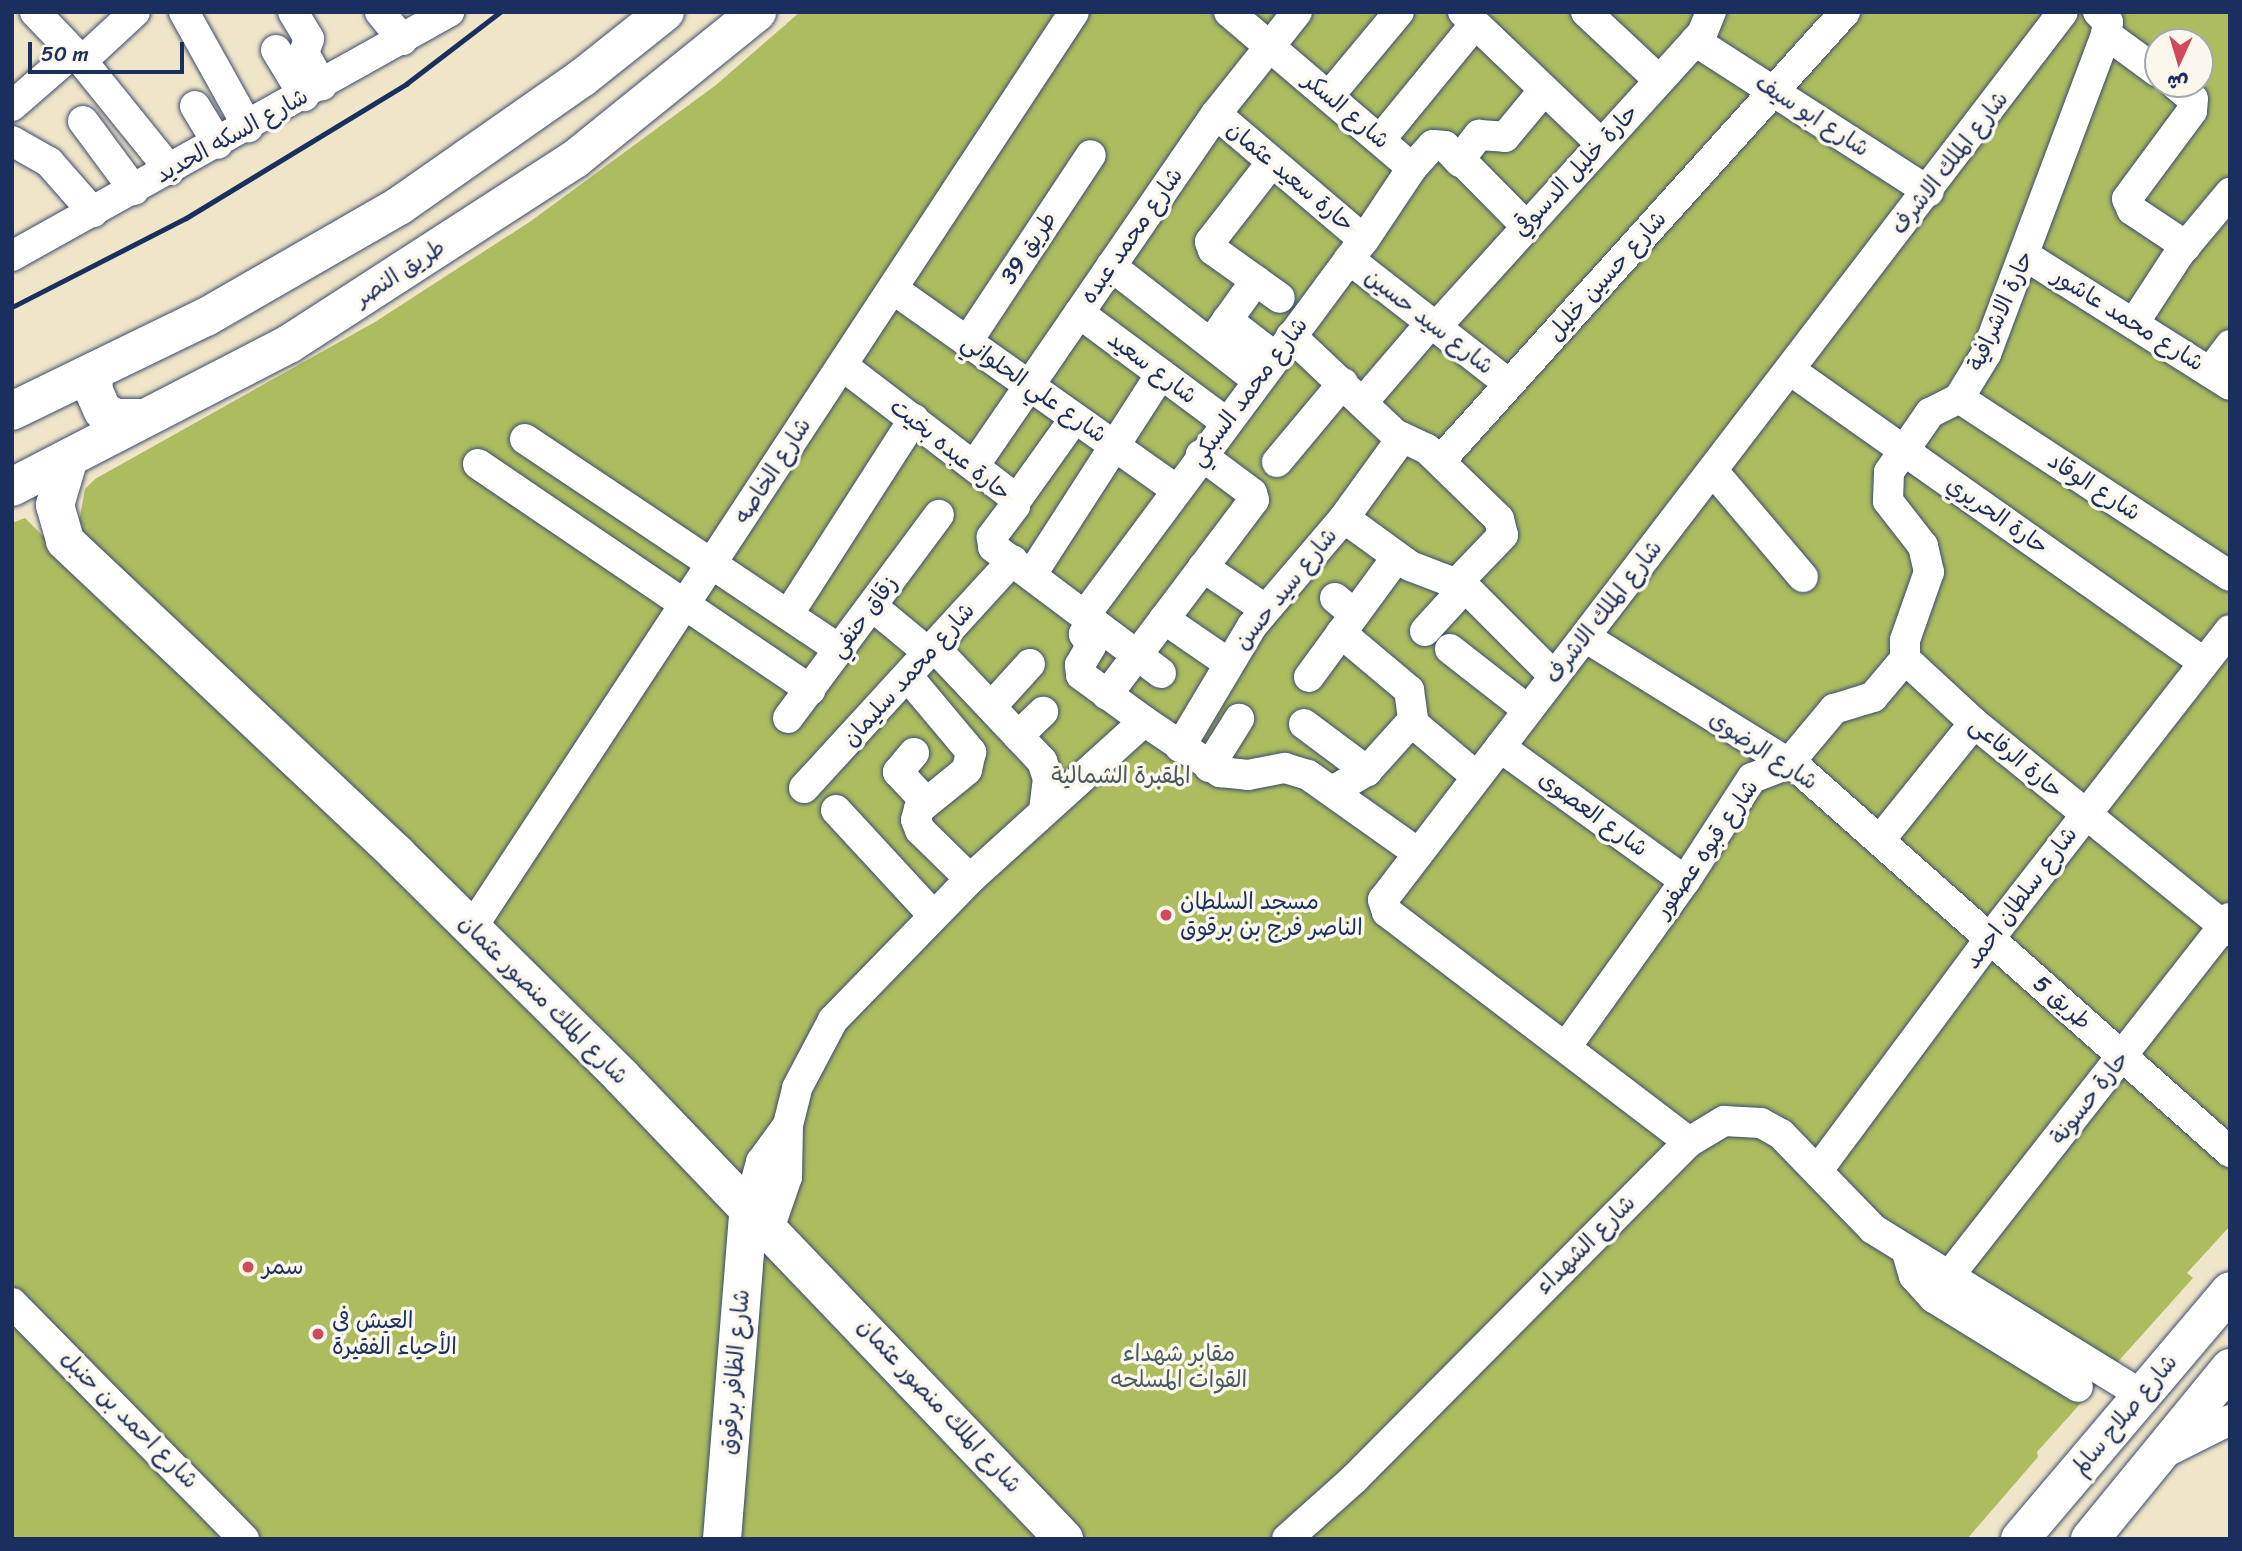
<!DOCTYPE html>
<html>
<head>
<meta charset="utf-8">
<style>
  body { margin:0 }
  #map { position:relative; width:2242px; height:1551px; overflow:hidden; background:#efe5c8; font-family:Sriracha,"Playpen Sans Arabic",sans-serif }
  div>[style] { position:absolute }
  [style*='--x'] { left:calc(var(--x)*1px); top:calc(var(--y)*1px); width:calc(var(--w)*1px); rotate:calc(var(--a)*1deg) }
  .green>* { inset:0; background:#acbc5f }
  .roads { filter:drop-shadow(0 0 2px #3b4a6e) drop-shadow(0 0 2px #3b4a6e) }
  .minor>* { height:30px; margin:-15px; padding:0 15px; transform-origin:15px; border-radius:15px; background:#fff }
  .major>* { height:38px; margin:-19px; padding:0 19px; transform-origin:19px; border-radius:19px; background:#fff }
  .highway>* { height:38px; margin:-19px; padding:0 19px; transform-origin:19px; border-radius:19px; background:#fff }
  .rail>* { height:5px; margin:-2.5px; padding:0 2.5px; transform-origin:2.5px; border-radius:2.5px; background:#1b2f5e }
  .dots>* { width:19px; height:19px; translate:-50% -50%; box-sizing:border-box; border:4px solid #fbf7ec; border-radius:50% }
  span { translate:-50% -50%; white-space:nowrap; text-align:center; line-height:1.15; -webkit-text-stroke:7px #fbf7ec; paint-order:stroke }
  .street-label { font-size:23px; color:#1b2f5e }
  .park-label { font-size:23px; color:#46595e }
  .poi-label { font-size:23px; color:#1b2f5e }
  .left { translate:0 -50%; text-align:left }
  .frame { position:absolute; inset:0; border:14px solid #1b2f5e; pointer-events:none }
  .north { position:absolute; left:2144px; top:28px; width:70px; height:70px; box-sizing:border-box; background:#fbf7ec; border:2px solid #a1a7b3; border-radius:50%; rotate:184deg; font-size:19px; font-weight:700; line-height:28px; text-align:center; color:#1b2f5e }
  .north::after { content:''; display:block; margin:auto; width:24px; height:32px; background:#d1495b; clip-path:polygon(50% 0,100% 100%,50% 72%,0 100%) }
  .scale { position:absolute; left:28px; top:42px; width:156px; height:32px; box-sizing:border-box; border:4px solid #1b2f5e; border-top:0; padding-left:9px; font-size:21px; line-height:24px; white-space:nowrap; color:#1b2f5e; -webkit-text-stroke:5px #fbf7ec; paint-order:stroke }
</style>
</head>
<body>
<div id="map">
  <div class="green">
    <div style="clip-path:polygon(evenodd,800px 12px,2230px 12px,2230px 1226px,2187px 1273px,2193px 1278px,2037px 1452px,2038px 1457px,1967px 1539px,12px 1539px,12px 523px,25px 518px,43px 536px,80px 517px,85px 489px,95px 479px,375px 322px,531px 221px,716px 85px,800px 12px,2158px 42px,2200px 42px,2200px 84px,2158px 84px,2158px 42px)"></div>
  </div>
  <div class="roads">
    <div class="minor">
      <div style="--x:35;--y:12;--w:68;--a:46.2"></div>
      <div style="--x:82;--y:61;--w:140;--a:51.1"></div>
      <div style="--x:184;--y:12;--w:132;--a:60.9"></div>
      <div style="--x:293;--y:12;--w:31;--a:59"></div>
      <div style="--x:309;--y:39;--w:15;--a:110"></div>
      <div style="--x:304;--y:53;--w:37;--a:61"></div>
      <div style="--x:380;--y:12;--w:36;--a:51"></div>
      <div style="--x:1229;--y:12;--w:240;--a:40.4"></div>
      <div style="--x:1412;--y:168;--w:31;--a:-48"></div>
      <div style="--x:1433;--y:145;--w:12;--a:5"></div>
      <div style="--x:1445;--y:146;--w:22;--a:47"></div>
      <div style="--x:1463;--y:12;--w:191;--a:43.7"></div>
      <div style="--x:1586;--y:12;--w:100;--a:43"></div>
      <div style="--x:2106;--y:34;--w:64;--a:36.2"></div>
      <div style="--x:1695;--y:41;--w:278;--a:32.8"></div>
      <div style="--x:276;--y:50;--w:54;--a:58.7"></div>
      <div style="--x:82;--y:61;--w:72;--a:-42.8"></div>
      <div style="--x:2175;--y:84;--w:23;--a:40"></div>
      <div style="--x:2193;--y:99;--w:12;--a:95"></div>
      <div style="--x:2192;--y:111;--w:109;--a:126.5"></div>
      <div style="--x:2127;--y:199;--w:12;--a:66"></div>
      <div style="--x:2132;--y:210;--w:65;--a:33.7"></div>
      <div style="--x:1329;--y:96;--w:109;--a:-50.2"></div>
      <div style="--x:12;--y:106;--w:82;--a:-41.1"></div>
      <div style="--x:195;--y:106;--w:44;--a:58.8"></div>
      <div style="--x:1216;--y:114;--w:194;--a:40.4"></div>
      <div style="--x:83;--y:121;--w:86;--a:53.5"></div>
      <div style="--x:1380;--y:140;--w:150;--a:-50.7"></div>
      <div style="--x:12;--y:141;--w:43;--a:29.6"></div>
      <div style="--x:49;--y:162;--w:67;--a:48.7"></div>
      <div style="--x:1272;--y:162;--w:101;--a:127.8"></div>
      <div style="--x:1210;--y:242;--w:9;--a:69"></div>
      <div style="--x:1213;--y:250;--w:82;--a:35.6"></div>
      <div style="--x:1525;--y:225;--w:93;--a:-134.6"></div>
      <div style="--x:1460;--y:159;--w:31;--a:-52"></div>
      <div style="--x:1479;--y:135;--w:26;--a:4"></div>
      <div style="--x:1505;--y:137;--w:61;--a:-50.3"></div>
      <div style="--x:12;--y:256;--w:501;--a:-29.18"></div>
      <div style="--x:2026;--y:256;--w:241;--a:32.3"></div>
      <div style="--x:1349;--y:259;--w:203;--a:38"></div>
      <div style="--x:1111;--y:266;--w:185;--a:38"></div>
      <div style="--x:893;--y:289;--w:346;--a:35.3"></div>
      <div style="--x:1079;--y:313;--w:183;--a:36.6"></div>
      <div style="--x:1227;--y:320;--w:61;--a:37.6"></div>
      <div style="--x:2134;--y:323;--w:82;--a:-56.9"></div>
      <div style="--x:2179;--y:254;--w:80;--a:-50.1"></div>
      <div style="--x:1436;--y:327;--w:396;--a:-47.8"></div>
      <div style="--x:1702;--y:34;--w:24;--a:-68"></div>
      <div style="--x:1291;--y:336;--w:143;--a:43.3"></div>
      <div style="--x:1395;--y:434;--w:35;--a:25"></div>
      <div style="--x:1427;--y:449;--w:100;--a:44.2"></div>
      <div style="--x:1499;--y:519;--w:16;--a:76"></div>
      <div style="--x:1503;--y:535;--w:65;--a:133.8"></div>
      <div style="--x:967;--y:342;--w:224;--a:-56.5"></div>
      <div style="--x:1211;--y:343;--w:77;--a:-54.5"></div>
      <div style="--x:843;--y:366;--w:217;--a:37.5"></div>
      <div style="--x:1015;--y:498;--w:8;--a:90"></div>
      <div style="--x:1015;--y:506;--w:39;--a:127"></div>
      <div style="--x:992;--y:537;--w:10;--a:84"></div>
      <div style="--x:993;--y:547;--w:210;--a:36.9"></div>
      <div style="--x:1790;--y:370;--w:506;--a:35.26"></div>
      <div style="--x:2210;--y:372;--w:34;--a:-53"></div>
      <div style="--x:1959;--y:398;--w:324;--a:33.3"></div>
      <div style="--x:1363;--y:402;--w:104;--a:-49.3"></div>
      <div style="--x:525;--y:439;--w:379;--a:33.8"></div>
      <div style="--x:1440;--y:461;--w:605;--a:-47.95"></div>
      <div style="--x:1277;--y:462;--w:103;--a:-50.1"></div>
      <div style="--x:478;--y:464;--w:402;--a:34.2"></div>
      <div style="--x:974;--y:466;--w:427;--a:-55.5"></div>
      <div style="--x:1216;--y:114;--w:130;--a:-51.5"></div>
      <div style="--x:1713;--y:471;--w:139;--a:49.7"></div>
      <div style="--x:1015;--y:502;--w:103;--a:-54.5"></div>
      <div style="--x:1344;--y:518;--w:82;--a:36"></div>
      <div style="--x:1410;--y:566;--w:59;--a:20.9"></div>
      <div style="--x:1465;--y:587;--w:126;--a:45"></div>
      <div style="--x:1203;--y:567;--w:75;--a:34.1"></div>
      <div style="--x:1032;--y:574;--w:238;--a:-57.2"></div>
      <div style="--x:1335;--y:598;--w:25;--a:40"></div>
      <div style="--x:872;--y:606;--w:75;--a:39.6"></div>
      <div style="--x:788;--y:615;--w:233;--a:-57.3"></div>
      <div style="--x:1085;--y:615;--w:467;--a:-53.4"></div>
      <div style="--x:1364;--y:240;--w:87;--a:-56.3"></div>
      <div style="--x:1164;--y:619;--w:78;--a:34.5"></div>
      <div style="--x:1093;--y:621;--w:16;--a:125"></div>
      <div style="--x:1084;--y:634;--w:14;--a:60"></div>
      <div style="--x:1091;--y:646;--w:22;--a:120"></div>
      <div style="--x:1080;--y:665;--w:10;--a:84"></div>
      <div style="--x:1081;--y:675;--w:78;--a:36.1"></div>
      <div style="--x:1144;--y:721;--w:92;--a:33.9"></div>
      <div style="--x:1220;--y:772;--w:28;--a:6"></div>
      <div style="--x:1248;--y:775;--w:38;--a:-11"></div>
      <div style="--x:1285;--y:768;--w:24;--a:17"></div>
      <div style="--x:1308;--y:775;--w:135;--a:35.3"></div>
      <div style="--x:1425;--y:631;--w:59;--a:-47.7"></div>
      <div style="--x:1341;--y:633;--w:89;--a:40"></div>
      <div style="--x:1409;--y:690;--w:34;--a:82"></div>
      <div style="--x:1414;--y:724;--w:82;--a:40.1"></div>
      <div style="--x:1585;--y:637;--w:254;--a:31.8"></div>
      <div style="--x:1801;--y:771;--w:574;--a:41.61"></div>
      <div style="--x:935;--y:648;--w:156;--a:46.6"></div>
      <div style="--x:1042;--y:761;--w:18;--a:71"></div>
      <div style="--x:1048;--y:778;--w:31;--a:97"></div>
      <div style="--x:1450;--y:649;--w:99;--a:38"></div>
      <div style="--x:1905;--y:659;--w:19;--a:-90"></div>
      <div style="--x:1905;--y:640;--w:72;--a:-70.6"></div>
      <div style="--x:1929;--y:572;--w:27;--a:-103"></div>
      <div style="--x:1923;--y:546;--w:57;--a:-127.9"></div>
      <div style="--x:1888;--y:501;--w:29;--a:-88"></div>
      <div style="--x:1889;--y:472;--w:72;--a:-55.2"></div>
      <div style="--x:1930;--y:413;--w:33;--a:-27"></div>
      <div style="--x:1959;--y:398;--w:52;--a:-58.5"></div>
      <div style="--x:1986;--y:354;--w:342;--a:-69.4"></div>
      <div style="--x:2106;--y:34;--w:12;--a:-81"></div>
      <div style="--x:2108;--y:22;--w:14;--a:-135"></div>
      <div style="--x:1905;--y:659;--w:94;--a:42.8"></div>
      <div style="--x:1974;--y:723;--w:330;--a:39.1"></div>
      <div style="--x:1309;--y:677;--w:147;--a:-53.8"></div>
      <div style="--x:909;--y:678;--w:97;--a:50"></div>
      <div style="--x:971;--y:752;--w:18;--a:103"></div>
      <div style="--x:967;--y:770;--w:62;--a:140.9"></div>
      <div style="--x:919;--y:809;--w:11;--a:105"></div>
      <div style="--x:916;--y:820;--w:11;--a:68"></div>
      <div style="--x:920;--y:830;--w:70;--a:44.4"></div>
      <div style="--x:1107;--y:695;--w:244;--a:-53"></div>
      <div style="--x:1254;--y:500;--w:7;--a:-106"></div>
      <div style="--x:1252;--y:493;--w:64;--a:-143.3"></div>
      <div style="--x:991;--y:707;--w:58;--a:-47.8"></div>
      <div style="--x:788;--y:718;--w:253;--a:-53.4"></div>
      <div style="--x:1304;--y:724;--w:79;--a:36.7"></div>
      <div style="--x:1018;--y:736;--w:35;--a:-44"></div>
      <div style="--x:1180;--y:747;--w:141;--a:-59.2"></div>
      <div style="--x:1252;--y:626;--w:142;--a:-49.6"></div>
      <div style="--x:1344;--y:518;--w:99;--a:-54.1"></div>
      <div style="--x:1500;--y:747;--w:228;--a:35.9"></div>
      <div style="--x:914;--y:753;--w:25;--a:130"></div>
      <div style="--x:898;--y:772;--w:42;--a:46.9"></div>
      <div style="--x:1209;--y:767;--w:57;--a:-58"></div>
      <div style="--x:804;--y:788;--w:309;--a:-47.5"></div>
      <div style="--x:1334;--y:790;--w:38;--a:-30"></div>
      <div style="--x:1367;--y:771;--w:67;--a:-48"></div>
      <div style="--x:836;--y:810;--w:143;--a:47.3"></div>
      <div style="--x:1880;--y:840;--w:150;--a:-51.2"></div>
      <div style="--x:471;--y:929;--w:1097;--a:-56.67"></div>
      <div style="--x:1566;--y:1047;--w:204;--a:-54.4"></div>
      <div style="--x:1685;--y:881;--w:123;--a:-57"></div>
      <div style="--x:1752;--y:778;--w:39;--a:-21"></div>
      <div style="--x:1788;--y:764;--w:72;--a:-50.1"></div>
      <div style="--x:1834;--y:709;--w:41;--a:-17.1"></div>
      <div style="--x:1873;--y:697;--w:50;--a:-49.9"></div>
      <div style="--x:1689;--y:1142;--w:380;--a:-142.7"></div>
      <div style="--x:1387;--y:912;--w:13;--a:-108"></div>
      <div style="--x:1383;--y:900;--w:1118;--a:-52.56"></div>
      <div style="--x:1818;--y:1170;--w:289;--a:-53.4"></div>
      <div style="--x:1990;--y:938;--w:390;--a:-52.1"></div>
      <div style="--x:749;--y:1206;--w:46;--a:-74.7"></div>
      <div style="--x:761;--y:1162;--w:46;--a:-53.9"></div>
      <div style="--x:770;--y:1226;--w:52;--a:-70.9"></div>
      <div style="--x:787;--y:1177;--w:52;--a:-88.9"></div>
      <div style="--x:788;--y:1125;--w:38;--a:-76"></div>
      <div style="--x:797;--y:1088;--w:77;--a:-62.1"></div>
      <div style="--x:833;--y:1020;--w:197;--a:-45.8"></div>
      <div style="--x:970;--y:879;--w:235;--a:-42.2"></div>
      <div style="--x:1907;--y:1252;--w:25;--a:74"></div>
      <div style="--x:1914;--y:1276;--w:30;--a:48"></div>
      <div style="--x:1934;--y:1298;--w:169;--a:31.7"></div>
      <div style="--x:1949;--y:1276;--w:455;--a:-51.9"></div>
      <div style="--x:12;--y:1303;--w:331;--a:45.5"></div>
      <div style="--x:2166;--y:1452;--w:72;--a:-26.6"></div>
      <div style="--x:1287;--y:1539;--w:90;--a:-41.8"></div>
      <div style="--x:1354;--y:1479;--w:475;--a:-45.2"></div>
      <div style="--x:1689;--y:1142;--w:41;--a:-31"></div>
      <div style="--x:1724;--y:1121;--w:37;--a:3"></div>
      <div style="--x:1761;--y:1123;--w:23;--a:29"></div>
      <div style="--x:1781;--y:1134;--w:132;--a:45.9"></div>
      <div style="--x:1873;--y:1229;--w:316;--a:31.7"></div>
    </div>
    <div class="major">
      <div style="--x:69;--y:458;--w:49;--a:106.6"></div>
      <div style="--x:55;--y:505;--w:37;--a:74"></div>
      <div style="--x:65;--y:541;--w:456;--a:43.3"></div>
      <div style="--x:397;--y:854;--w:315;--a:44.7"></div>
      <div style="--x:621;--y:1076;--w:641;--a:46.26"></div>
      <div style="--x:722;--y:1539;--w:334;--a:-85.4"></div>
    </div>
    <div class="highway">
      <div style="--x:95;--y:371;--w:18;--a:96"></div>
      <div style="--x:93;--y:389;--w:24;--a:66"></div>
      <div style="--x:103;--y:411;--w:15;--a:28"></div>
      <div style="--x:116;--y:418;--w:26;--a:0"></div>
      <div style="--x:12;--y:411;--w:216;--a:-25.9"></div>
      <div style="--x:206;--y:317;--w:223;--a:-29.9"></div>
      <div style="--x:399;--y:206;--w:223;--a:-35"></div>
      <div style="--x:582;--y:78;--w:106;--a:-38.5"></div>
      <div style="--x:12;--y:487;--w:312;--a:-27.3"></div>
      <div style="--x:289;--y:344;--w:341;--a:-32.9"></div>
      <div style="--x:575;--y:159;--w:234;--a:-38.9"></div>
      <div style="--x:2020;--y:1539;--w:325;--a:-49.7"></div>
      <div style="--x:2090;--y:1539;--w:221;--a:-50.7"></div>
    </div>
  </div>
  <div class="rail">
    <div style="--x:12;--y:307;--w:195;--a:-27.1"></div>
    <div style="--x:186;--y:218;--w:258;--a:-31.3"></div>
    <div style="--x:406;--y:84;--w:118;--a:-37.5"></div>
  </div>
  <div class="dots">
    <div style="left:1166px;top:915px;background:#d1495b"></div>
    <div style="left:248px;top:1267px;background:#d1495b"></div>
    <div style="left:318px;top:1334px;background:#d1495b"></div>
  </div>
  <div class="street-label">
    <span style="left:1346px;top:111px;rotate:40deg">شارع السكر</span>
    <span style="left:1812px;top:116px;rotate:33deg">شارع ابو سيف</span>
    <span style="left:232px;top:136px;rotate:-29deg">شارع السكه الحديد</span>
    <span style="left:1950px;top:163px;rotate:-52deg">شارع الملك الاشرف</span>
    <span style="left:1576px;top:171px;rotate:-47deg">حارة خليل الدسوقي</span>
    <span style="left:1290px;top:177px;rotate:40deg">حارة سعيد عثمان</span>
    <span style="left:1132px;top:236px;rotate:-55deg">شارع محمد عبده</span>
    <span style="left:1029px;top:248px;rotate:-56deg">طريق 39</span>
    <span style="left:400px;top:273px;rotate:-33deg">طريق النصر</span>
    <span style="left:1607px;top:276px;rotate:-48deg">شارع حسين خليل</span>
    <span style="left:2001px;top:311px;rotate:-66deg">حارة الاشرافية</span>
    <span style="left:2128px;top:320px;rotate:32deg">شارع محمد عاشور</span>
    <span style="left:1429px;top:322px;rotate:38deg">شارع سيد حسين</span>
    <span style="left:1152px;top:368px;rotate:37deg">شارع سعيد</span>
    <span style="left:1034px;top:389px;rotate:35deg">شارع علي الحلواني</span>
    <span style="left:1249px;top:392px;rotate:-53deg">شارع محمد السبكي</span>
    <span style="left:950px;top:450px;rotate:39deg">حارة عبده بخيت</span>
    <span style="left:773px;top:471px;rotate:-57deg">شارع الخاصه</span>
    <span style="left:2094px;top:487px;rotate:33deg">شارع الوقاد</span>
    <span style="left:1997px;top:516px;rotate:35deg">حارة الحريري</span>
    <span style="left:1286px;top:589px;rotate:-51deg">شارع سيد حسن</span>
    <span style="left:1604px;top:612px;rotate:-52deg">شارع الملك الاشرف</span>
    <span style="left:864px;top:617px;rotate:-53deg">زقاق حنفي</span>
    <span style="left:909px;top:675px;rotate:-48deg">شارع محمد سليمان</span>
    <span style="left:1763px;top:751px;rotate:33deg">شارع الرضوى</span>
    <span style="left:2016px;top:758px;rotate:40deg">حارة الرفاعى</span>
    <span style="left:1593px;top:814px;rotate:36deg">شارع العصوى</span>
    <span style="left:1707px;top:849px;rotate:-55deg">شارع قبوه عصفور</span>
    <span style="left:2021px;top:898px;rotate:-53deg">شارع سلطان احمد</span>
    <span style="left:543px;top:1000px;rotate:45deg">شارع الملك منصور عثمان</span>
    <span style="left:2062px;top:1003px;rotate:42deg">طريق 5</span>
    <span style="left:2090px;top:1098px;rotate:-52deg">حارة حسونة</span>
    <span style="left:1586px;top:1245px;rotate:-45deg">شارع الشهداء</span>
    <span style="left:735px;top:1372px;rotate:-85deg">شارع الظافر برقوق</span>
    <span style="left:939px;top:1406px;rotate:47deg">شارع الملك منصور عثمان</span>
    <span style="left:2125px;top:1415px;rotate:-50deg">شارع صلاح سالم</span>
    <span style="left:129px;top:1420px;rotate:45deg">شارع احمد بن حنبل</span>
  </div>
  <div class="park-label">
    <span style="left:1121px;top:776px">المقبرة الشمالية</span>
    <span style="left:1179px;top:1367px">مقابر شهداء<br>القوات المسلحه</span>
  </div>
  <div class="poi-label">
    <span class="left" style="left:1180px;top:915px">مسجد السلطان<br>الناصر فرج بن برقوق</span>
    <span class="left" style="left:262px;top:1267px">سمر</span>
    <span class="left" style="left:332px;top:1334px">العيش في<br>الأحياء الفقيرة</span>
  </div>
  <div class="frame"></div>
  <div class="north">ش</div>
  <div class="scale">50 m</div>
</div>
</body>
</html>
